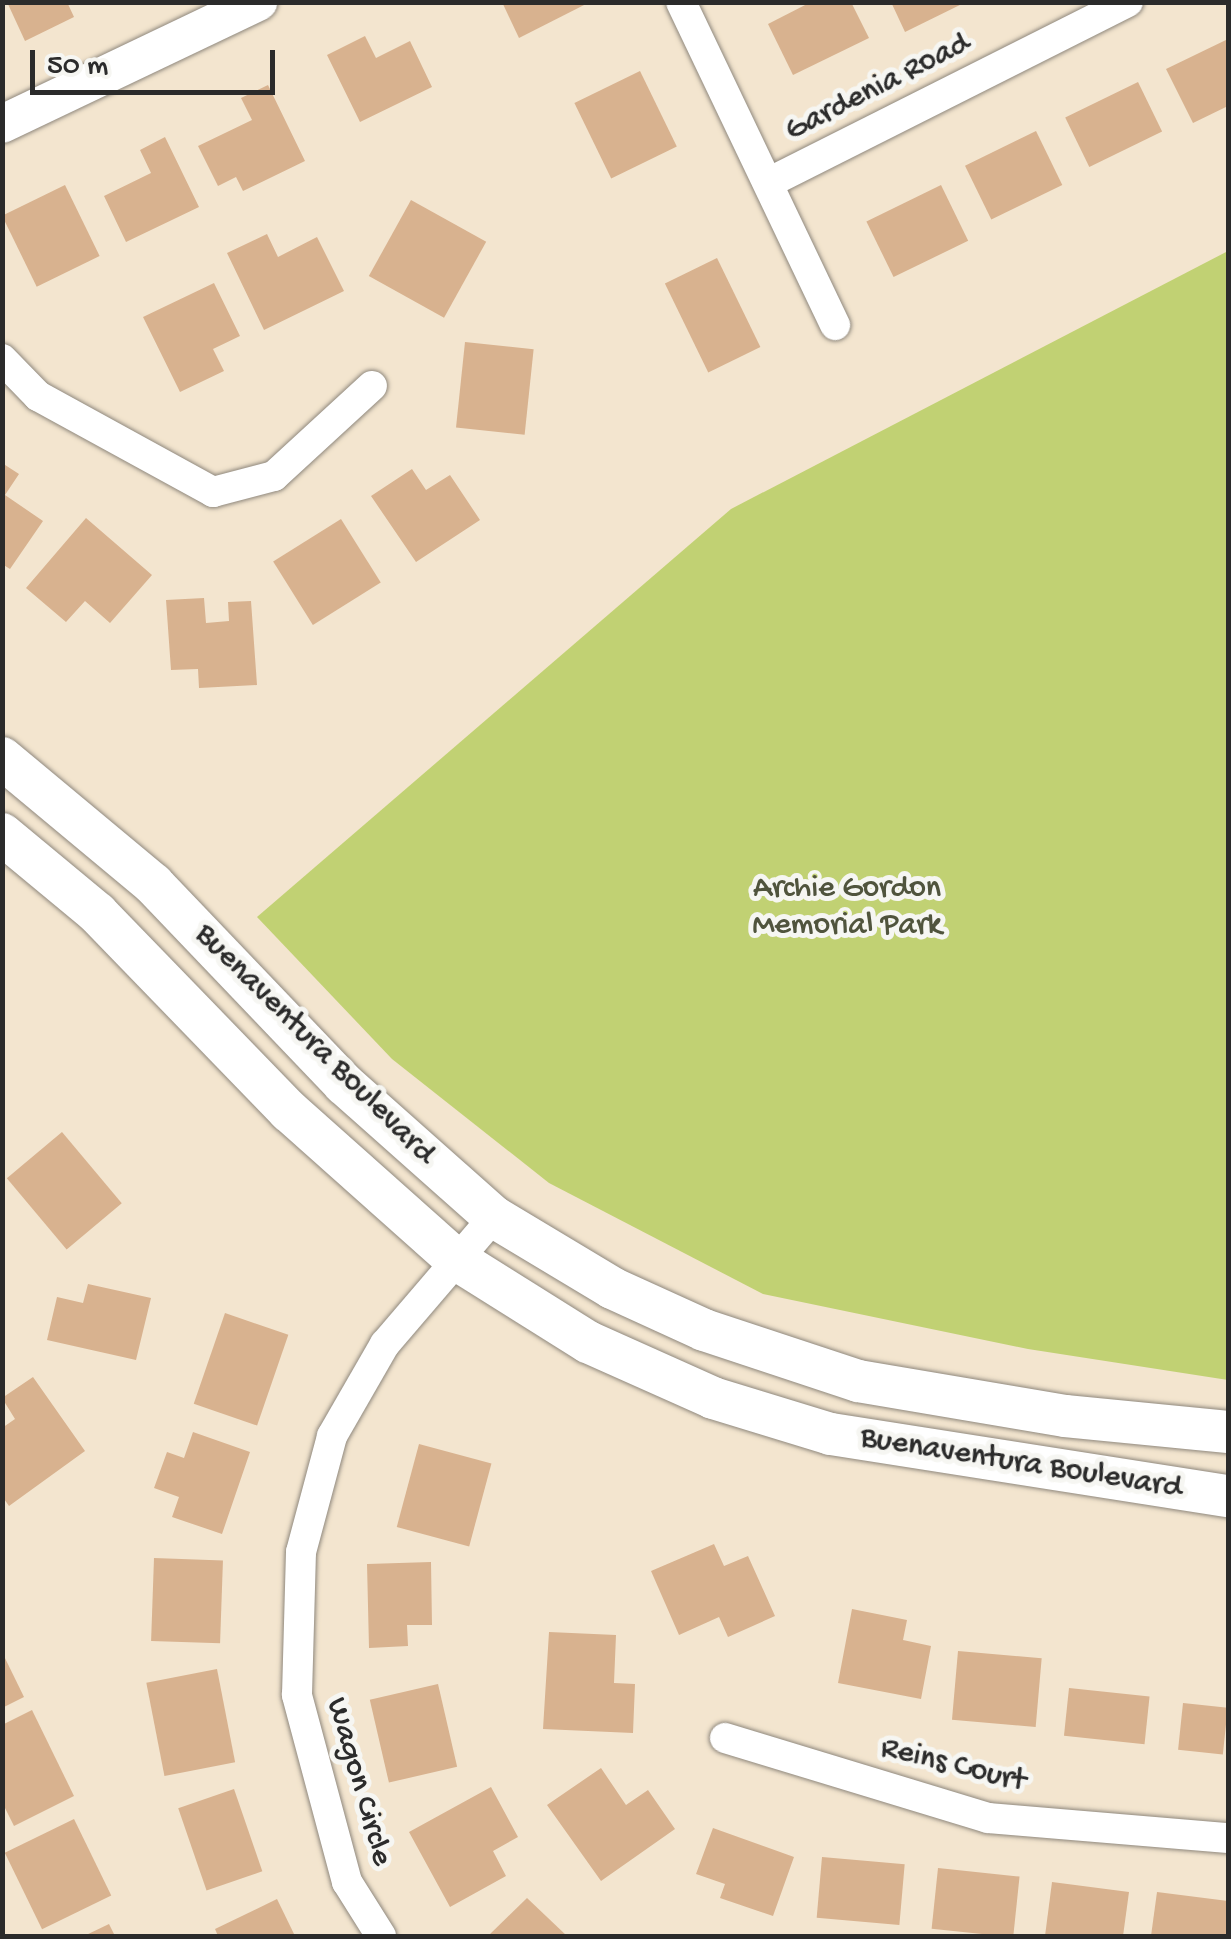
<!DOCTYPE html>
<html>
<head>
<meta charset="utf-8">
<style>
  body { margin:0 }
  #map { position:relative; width:1231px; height:1939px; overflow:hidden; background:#f3e5cf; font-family:"Gochi Hand",sans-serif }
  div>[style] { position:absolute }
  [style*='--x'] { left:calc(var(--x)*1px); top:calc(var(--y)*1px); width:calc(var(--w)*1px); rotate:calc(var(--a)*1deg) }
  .green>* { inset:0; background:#c1d173 }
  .building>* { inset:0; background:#d8b28f; transform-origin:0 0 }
  .roads { filter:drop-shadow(0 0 2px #8f887d) drop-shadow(0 0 2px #8f887d) }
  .minor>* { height:30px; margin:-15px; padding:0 15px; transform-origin:15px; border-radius:15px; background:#fff }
  .tertiary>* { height:38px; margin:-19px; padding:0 19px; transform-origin:19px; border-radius:19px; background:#fff }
  .secondary>* { height:42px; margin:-21px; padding:0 21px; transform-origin:21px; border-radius:21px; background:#fff }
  span { translate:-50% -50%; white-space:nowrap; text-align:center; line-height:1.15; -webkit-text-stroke:10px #f6f6f2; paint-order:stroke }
  .street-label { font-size:32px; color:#2b2b2b }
  .park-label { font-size:32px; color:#50543d }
  .frame { position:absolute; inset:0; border:5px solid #2b2b2b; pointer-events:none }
  .scale { position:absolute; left:30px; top:50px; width:245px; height:45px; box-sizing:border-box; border:5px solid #2b2b2b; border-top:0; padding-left:12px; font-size:30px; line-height:35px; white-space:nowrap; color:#2b2b2b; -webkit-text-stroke:8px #f6f6f2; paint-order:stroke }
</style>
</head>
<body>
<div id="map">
  <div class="green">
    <div style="clip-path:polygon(1228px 251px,1228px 1380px,1028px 1349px,763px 1294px,549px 1183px,392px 1059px,257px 917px,731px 509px)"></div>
  </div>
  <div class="building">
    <div style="clip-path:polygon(7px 2px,67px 2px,74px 17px,25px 41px)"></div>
    <div style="clip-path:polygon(502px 2px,590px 2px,519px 38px)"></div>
    <div style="clip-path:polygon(811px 2px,851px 2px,869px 38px,793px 75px,768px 24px)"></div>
    <div style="clip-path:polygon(891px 2px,966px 2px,905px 32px)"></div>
    <div style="clip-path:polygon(365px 36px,376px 58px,410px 41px,432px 87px,360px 122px,327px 55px)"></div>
    <div style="clip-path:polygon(1228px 39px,1228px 106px,1193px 123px,1166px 69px)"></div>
    <div style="left:640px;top:71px;width:84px;height:73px;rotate:64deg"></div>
    <div style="left:1138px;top:82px;width:55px;height:81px;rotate:64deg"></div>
    <div style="clip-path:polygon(268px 85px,305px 161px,243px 191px,236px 177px,218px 186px,198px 146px,252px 120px,241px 98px)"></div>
    <div style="left:1036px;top:131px;width:60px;height:79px;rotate:64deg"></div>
    <div style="clip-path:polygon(165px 137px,199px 207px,126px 242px,104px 196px,151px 173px,140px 150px)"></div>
    <div style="left:65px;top:185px;width:79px;height:70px;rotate:64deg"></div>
    <div style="left:941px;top:185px;width:62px;height:83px;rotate:64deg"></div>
    <div style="left:411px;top:200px;width:86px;height:87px;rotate:29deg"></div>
    <div style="clip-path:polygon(267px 234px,278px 257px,317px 237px,344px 291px,264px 330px,227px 253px)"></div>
    <div style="left:717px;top:258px;width:99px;height:58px;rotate:64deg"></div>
    <div style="clip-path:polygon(214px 283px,240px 336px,213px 349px,224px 371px,180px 392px,143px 317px)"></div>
    <div style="left:465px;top:342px;width:69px;height:86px;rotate:6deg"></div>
    <div style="clip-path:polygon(2px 463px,19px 474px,5px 495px,43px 521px,10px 569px,2px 564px)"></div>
    <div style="clip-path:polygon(412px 469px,426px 490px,450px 475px,480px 520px,416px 562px,371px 496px)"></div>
    <div style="clip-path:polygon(86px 518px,152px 575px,110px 623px,85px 601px,66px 622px,26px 588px)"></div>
    <div style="left:341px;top:519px;width:75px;height:80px;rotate:58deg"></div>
    <div style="clip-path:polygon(204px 598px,206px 623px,229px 621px,228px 602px,251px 601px,257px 685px,199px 688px,198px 669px,171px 670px,166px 600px)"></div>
    <div style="left:62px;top:1132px;width:93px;height:72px;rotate:50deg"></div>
    <div style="clip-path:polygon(88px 1284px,151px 1298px,136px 1360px,47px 1340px,57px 1297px,83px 1303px)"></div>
    <div style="left:225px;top:1313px;width:67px;height:96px;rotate:19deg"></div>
    <div style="clip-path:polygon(33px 1377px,85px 1451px,9px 1506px,2px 1496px,2px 1428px,15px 1419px,2px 1398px)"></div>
    <div style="clip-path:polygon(193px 1432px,250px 1452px,222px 1534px,172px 1517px,179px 1497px,154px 1488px,167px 1452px,184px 1458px)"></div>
    <div style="left:419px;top:1444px;width:75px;height:86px;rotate:15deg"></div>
    <div style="clip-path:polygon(714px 1544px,724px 1566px,748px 1556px,775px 1616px,728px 1637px,719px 1617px,679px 1635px,651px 1571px)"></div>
    <div style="left:154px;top:1558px;width:69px;height:83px;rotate:2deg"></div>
    <div style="clip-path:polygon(431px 1562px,432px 1625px,407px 1625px,408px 1646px,369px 1648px,367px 1564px)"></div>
    <div style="clip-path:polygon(852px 1609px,907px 1620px,903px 1640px,931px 1646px,921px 1699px,838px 1683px)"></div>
    <div style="clip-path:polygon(549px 1632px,616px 1635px,614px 1683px,635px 1684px,633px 1733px,543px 1729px)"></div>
    <div style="left:958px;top:1651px;width:84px;height:69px;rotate:5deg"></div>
    <div style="clip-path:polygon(2px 1652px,24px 1697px,2px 1708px)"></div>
    <div style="left:217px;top:1669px;width:95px;height:72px;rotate:79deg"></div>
    <div style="left:438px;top:1684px;width:85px;height:70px;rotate:77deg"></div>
    <div style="left:1069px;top:1688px;width:81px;height:48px;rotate:6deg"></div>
    <div style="left:1183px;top:1703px;width:45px;height:47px;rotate:6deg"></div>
    <div style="clip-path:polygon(32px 1710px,74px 1796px,14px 1826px,2px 1802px,2px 1725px)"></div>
    <div style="clip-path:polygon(601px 1768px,626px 1805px,648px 1790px,675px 1829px,601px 1881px,547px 1805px)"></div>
    <div style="clip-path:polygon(491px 1787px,518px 1837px,493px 1851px,506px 1876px,450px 1907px,409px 1832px)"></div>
    <div style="left:234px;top:1789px;width:87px;height:59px;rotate:71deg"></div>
    <div style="left:74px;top:1819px;width:85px;height:77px;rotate:64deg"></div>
    <div style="clip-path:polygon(713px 1828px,794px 1857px,773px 1916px,720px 1898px,725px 1884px,696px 1874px)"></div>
    <div style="left:822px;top:1857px;width:83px;height:61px;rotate:5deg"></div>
    <div style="left:938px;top:1868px;width:82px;height:61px;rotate:6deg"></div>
    <div style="clip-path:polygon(1052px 1882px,1129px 1892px,1123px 1936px,1045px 1936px)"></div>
    <div style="clip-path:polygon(1157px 1892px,1228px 1901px,1228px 1936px,1151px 1936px)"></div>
    <div style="clip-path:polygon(527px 1898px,567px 1936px,488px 1936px)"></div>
    <div style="clip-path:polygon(277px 1899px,295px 1936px,218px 1936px,215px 1929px)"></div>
    <div style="clip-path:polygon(109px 1924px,115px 1936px,84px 1936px)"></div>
  </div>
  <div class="roads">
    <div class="minor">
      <div style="--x:681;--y:2;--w:358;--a:64.5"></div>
      <div style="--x:768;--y:183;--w:403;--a:-26.7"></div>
      <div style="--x:2;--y:359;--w:52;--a:45.8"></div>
      <div style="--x:38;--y:396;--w:200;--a:28.7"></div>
      <div style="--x:213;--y:492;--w:63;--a:-14.7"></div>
      <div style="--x:274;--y:476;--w:133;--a:-42.6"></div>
      <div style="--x:725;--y:1738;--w:275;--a:16.9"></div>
      <div style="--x:988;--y:1818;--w:241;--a:4.8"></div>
      <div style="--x:381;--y:1936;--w:64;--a:-122.2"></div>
      <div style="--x:347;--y:1882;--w:194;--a:-105"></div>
      <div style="--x:297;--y:1695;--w:143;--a:-88.4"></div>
      <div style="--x:301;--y:1552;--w:120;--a:-75"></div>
      <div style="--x:332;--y:1436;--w:106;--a:-60.1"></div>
      <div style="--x:385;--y:1344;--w:167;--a:-49.4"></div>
    </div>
    <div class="tertiary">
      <div style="--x:2;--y:124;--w:284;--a:-25.5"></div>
    </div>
    <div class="secondary">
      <div style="--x:2;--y:758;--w:197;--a:39.8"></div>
      <div style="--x:153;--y:884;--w:277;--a:46.3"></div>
      <div style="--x:344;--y:1084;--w:200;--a:41.6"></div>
      <div style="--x:494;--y:1217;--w:138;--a:31"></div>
      <div style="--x:612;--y:1288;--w:101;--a:24.5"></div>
      <div style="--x:704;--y:1330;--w:162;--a:18.3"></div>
      <div style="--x:858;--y:1381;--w:210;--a:9.6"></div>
      <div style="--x:1065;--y:1416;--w:164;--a:5.6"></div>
      <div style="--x:2;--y:834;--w:124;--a:39.7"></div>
      <div style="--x:97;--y:913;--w:276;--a:45.9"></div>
      <div style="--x:289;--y:1111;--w:221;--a:41.7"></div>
      <div style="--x:454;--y:1258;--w:158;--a:32.1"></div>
      <div style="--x:588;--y:1342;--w:137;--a:24.1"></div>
      <div style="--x:713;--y:1398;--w:123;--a:17"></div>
      <div style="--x:831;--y:1434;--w:402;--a:8.9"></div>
    </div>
  </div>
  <div class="street-label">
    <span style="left:878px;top:88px;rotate:-27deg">Gardenia Road</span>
    <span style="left:314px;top:1045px;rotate:45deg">Buenaventura Boulevard</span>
    <span style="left:1021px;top:1464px;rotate:9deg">Buenaventura Boulevard</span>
    <span style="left:953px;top:1766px;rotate:14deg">Reins Court</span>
    <span style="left:358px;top:1782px;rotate:74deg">Wagon Circle</span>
  </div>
  <div class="park-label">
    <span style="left:847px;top:908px">Archie Gordon<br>Memorial Park</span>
  </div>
  <div class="frame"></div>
  <div class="scale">50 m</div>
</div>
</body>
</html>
